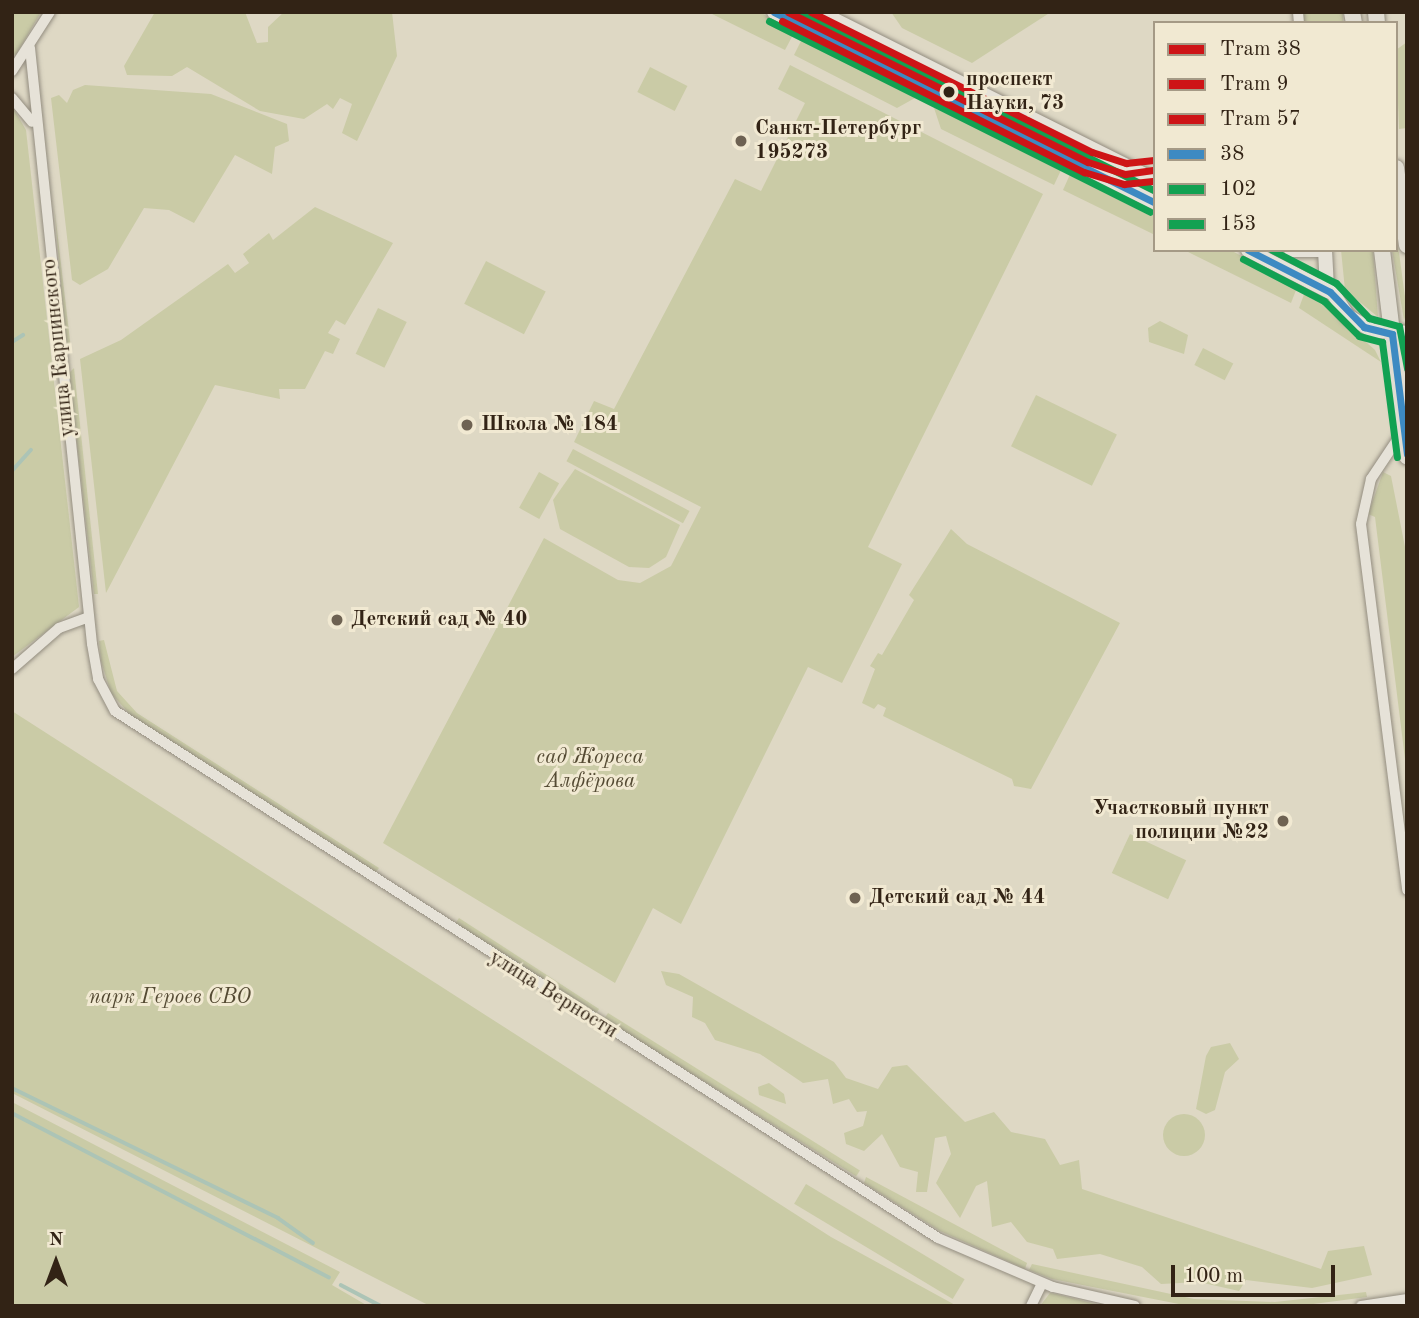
<!DOCTYPE html>
<html>
<head>
<meta charset="utf-8">
<style>
  body { margin:0 }
  #map { position:relative; width:1419px; height:1318px; overflow:hidden; background:#ded8c4; font-family:"Old Standard TT",serif }
  div>[style] { position:absolute }
  [style*='--x'] { left:calc(var(--x)*1px); top:calc(var(--y)*1px); width:calc(var(--w)*1px); rotate:calc(var(--a)*1deg) }
  .green>* { inset:0; background:#cacba6; transform-origin:0 0 }
  .round { border-radius:50% }
  .stream>* { height:3.5px; margin:-1.75px; padding:0 1.75px; transform-origin:1.75px; border-radius:1.75px; background:#acc4b6 }
  .roads { filter:drop-shadow(0 0 2px #938d80) drop-shadow(0 0 2px #938d80) }
  .street>* { height:10px; margin:-5px; padding:0 5px; transform-origin:5px; border-radius:5px; background:#e6e2d8 }
  .secondary>* { height:14px; margin:-7px; padding:0 7px; transform-origin:7px; border-radius:7px; background:#e6e2d8 }
  .primary>* { height:16px; margin:-8px; padding:0 8px; transform-origin:8px; border-radius:8px; background:#e1ddd2 }
  .bus-1>* { height:7px; margin:-3.5px; padding:0 3.5px; transform-origin:3.5px; border-radius:3.5px; background:#3d8ac2 }
  .bus-2>* { height:7px; margin:-3.5px; padding:0 3.5px; transform-origin:3.5px; border-radius:3.5px; background:#12a152 }
  .bus-3>* { height:7px; margin:-3.5px; padding:0 3.5px; transform-origin:3.5px; border-radius:3.5px; background:#12a152 }
  .tram-1>* { height:7px; margin:-3.5px; padding:0 3.5px; transform-origin:3.5px; border-radius:3.5px; background:#ce1417 }
  .tram-2>* { height:7px; margin:-3.5px; padding:0 3.5px; transform-origin:3.5px; border-radius:3.5px; background:#ce1417 }
  .tram-3>* { height:7px; margin:-3.5px; padding:0 3.5px; transform-origin:3.5px; border-radius:3.5px; background:#ce1417 }
  .dots>* { width:19px; height:19px; translate:-50% -50%; box-sizing:border-box; border:4px solid #f1e9d2; border-radius:50% }
  span { translate:-50% -50%; white-space:nowrap; text-align:center; line-height:1.15; -webkit-text-stroke:6px #f1e9d2; paint-order:stroke }
  .stop-label { font-size:21px; color:#322315; font-weight:700 }
  .left { translate:0 -50%; text-align:left }
  .poi-label { font-size:21px; color:#322315; font-weight:700 }
  .right { translate:-100% -50%; text-align:right }
  .street-label { font-size:21px; color:#322315 }
  .park-label { font-size:21px; color:#544a33; font-style:italic }
  .frame { position:absolute; inset:0; border:14px solid #322315; pointer-events:none }
  .legend { position:absolute; left:1153px; top:21px; width:245px; height:231px; box-sizing:border-box; background:#f1e9d2; border:2px solid #a59a86; margin:0; padding:9px 12px; list-style:none; font-size:21px; color:#322315 }
  .legend li { display:flex; align-items:center; gap:14px; height:35px }
  .legend b { width:35px; border:2px solid #a59a86 }
  .north { position:absolute; left:21px; top:1227px; width:70px; height:70px; -webkit-text-stroke:5px #f1e9d2; paint-order:stroke; rotate:0deg; font-size:19px; font-weight:700; line-height:28px; text-align:center; color:#322315 }
  .north::after { content:''; display:block; margin:auto; width:24px; height:32px; background:#322315; clip-path:polygon(50% 0,100% 100%,50% 72%,0 100%) }
  .scale { position:absolute; left:1171px; top:1265px; width:164px; height:32px; box-sizing:border-box; border:4px solid #322315; border-top:0; padding-left:9px; font-size:21px; line-height:24px; white-space:nowrap; color:#322315; -webkit-text-stroke:5px #f1e9d2; paint-order:stroke }
</style>
</head>
<body>
<div id="map">
  <div class="green">
    <div style="clip-path:polygon(12px 12px,41px 12px,16px 55px,12px 54px)"></div>
    <div style="clip-path:polygon(155px 12px,245px 12px,257px 43px,268px 42px,268px 27px,284px 12px,392px 12px,397px 56px,357px 141px,342px 133px,352px 104px,340px 98px,333px 109px,327px 104px,304px 119px,260px 111px,187px 67px,172px 76px,127px 75px,124px 66px)"></div>
    <div style="clip-path:polygon(708px 12px,759px 12px,795px 31px,785px 50px)"></div>
    <div style="clip-path:polygon(891px 12px,1051px 12px,972px 63px,902px 28px)"></div>
    <div style="left:1303px;top:12px;width:40px;height:11px"></div>
    <div style="clip-path:polygon(804px 35px,837px 52px,835px 57px,915px 98px,897px 108px,794px 55px)"></div>
    <div style="clip-path:polygon(1407px 42px,1407px 128px,1399px 129px,1396px 50px)"></div>
    <div style="clip-path:polygon(790px 65px,1043px 194px,868px 547px,902px 564px,842px 683px,808px 667px,681px 924px,653px 908px,615px 983px,383px 843px,544px 538px,618px 580px,640px 583px,671px 566px,701px 507px,574px 442px,594px 401px,614px 409px,735px 179px,761px 191px,805px 103px,778px 89px)"></div>
    <div style="left:650px;top:67px;width:42px;height:28px;rotate:27deg"></div>
    <div style="clip-path:polygon(85px 85px,211px 94px,287px 124px,289px 141px,275px 147px,272px 174px,235px 155px,194px 223px,169px 210px,144px 208px,108px 269px,80px 285px,72px 280px,51px 98px,59px 95px,67px 103px,73px 90px)"></div>
    <div style="clip-path:polygon(12px 106px,26px 130px,79px 607px,12px 657px)"></div>
    <div style="clip-path:polygon(934px 108px,1063px 166px,1054px 185px,941px 129px)"></div>
    <div style="clip-path:polygon(1072px 170px,1155px 212px,1155px 235px,1063px 190px)"></div>
    <div style="clip-path:polygon(54px 204px,71px 349px,66px 346px)"></div>
    <div style="clip-path:polygon(315px 207px,393px 243px,345px 325px,336px 320px,328px 333px,340px 339px,333px 354px,325px 351px,305px 389px,279px 389px,280px 399px,215px 385px,106px 593px,80px 359px,121px 340px,228px 264px,235px 273px,249px 263px,243px 254px,269px 233px,273px 240px)"></div>
    <div style="clip-path:polygon(1396px 230px,1407px 312px,1404px 320px,1392px 250px)"></div>
    <div style="clip-path:polygon(1184px 250px,1230px 250px,1298px 285px,1291px 303px)"></div>
    <div style="clip-path:polygon(1341px 250px,1373px 250px,1378px 317px,1345px 290px)"></div>
    <div style="left:486px;top:261px;width:67px;height:48px;rotate:27deg"></div>
    <div style="clip-path:polygon(1306px 289px,1375px 350px,1381px 362px,1299px 308px)"></div>
    <div style="left:378px;top:308px;width:32px;height:51px;rotate:26deg"></div>
    <div style="clip-path:polygon(1160px 321px,1188px 335px,1184px 354px,1149px 342px,1148px 328px)"></div>
    <div style="left:1203px;top:348px;width:34px;height:19px;rotate:27deg"></div>
    <div style="clip-path:polygon(74px 368px,98px 594px,94px 594px,69px 373px)"></div>
    <div style="left:1036px;top:395px;width:90px;height:57px;rotate:26deg"></div>
    <div style="left:573px;top:449px;width:132px;height:14px;rotate:28deg"></div>
    <div style="clip-path:polygon(575px 469px,680px 525px,666px 557px,649px 568px,629px 567px,560px 529px,553px 500px)"></div>
    <div style="left:539px;top:472px;width:23px;height:41px;rotate:29deg"></div>
    <div style="clip-path:polygon(1383px 472px,1391px 476px,1405px 547px,1407px 775px,1375px 517px,1368px 514px)"></div>
    <div style="clip-path:polygon(951px 529px,967px 544px,1120px 623px,1031px 789px,1014px 786px,1012px 779px,883px 716px,886px 708px,878px 704px,874px 709px,862px 703px,875px 669px,870px 666px,878px 653px,882px 655px,914px 600px,909px 595px)"></div>
    <div style="clip-path:polygon(104px 640px,117px 691px,137px 713px,379px 868px,375px 873px,133px 718px,111px 693px,101px 661px,99px 641px)"></div>
    <div style="clip-path:polygon(12px 711px,831px 1237px,957px 1306px,430px 1306px,12px 1093px)"></div>
    <div style="left:1130px;top:834px;width:62px;height:43px;rotate:25deg"></div>
    <div style="left:459px;top:918px;width:167px;height:7px;rotate:33deg"></div>
    <div style="clip-path:polygon(661px 971px,679px 974px,834px 1062px,846px 1078px,878px 1089px,892px 1067px,907px 1065px,965px 1122px,994px 1112px,1011px 1132px,1045px 1139px,1060px 1165px,1079px 1160px,1082px 1189px,1321px 1269px,1328px 1251px,1364px 1246px,1372px 1275px,1312px 1288px,1246px 1280px,1239px 1291px,1199px 1282px,1161px 1284px,1142px 1267px,1100px 1254px,1057px 1259px,1053px 1249px,1027px 1242px,1011px 1222px,992px 1227px,987px 1181px,976px 1186px,960px 1218px,936px 1183px,951px 1154px,946px 1136px,935px 1138px,927px 1192px,916px 1192px,918px 1172px,900px 1167px,882px 1134px,864px 1151px,846px 1144px,844px 1133px,863px 1126px,867px 1111px,857px 1112px,849px 1099px,833px 1104px,828px 1079px,803px 1083px,760px 1054px,715px 1040px,705px 1023px,692px 1017px,693px 997px,666px 985px)"></div>
    <div style="left:608px;top:1013px;width:297px;height:7px;rotate:32deg"></div>
    <div style="clip-path:polygon(1230px 1043px,1239px 1059px,1225px 1072px,1215px 1110px,1206px 1114px,1196px 1109px,1206px 1056px,1211px 1047px)"></div>
    <div style="clip-path:polygon(769px 1083px,784px 1094px,786px 1104px,759px 1095px,758px 1087px)"></div>
    <div style="clip-path:polygon(12px 1102px,340px 1272px,332px 1285px,368px 1306px,12px 1306px)"></div>
    <div class="round" style="left:1163px;top:1114px;width:42px;height:42px"></div>
    <div style="clip-path:polygon(866px 1177px,1027px 1263px,1025px 1269px,940px 1231px,864px 1183px)"></div>
    <div style="left:806px;top:1184px;width:185px;height:23px;rotate:31deg"></div>
    <div style="clip-path:polygon(1032px 1264px,1194px 1299px,1275px 1302px,1366px 1292px,1367px 1297px,1298px 1306px,1189px 1306px,1052px 1279px,1029px 1270px)"></div>
    <div style="clip-path:polygon(1050px 1293px,1056px 1294px,1104px 1306px,1040px 1306px)"></div>
  </div>
  <div class="stream">
    <div style="--x:12;--y:342;--w:13;--a:-32"></div>
    <div style="--x:12;--y:471;--w:28;--a:-48"></div>
    <div style="--x:12;--y:1088;--w:296;--a:26"></div>
    <div style="--x:278;--y:1218;--w:43;--a:35.5"></div>
    <div style="--x:12;--y:1113;--w:357;--a:27.4"></div>
    <div style="--x:341;--y:1285;--w:45;--a:27.7"></div>
  </div>
  <div class="roads">
    <div class="street">
      <div style="--x:1298;--y:12;--w:11;--a:85"></div>
      <div style="--x:30;--y:48;--w:599;--a:84.06"></div>
      <div style="--x:92;--y:644;--w:36;--a:80"></div>
      <div style="--x:98;--y:679;--w:36;--a:62"></div>
      <div style="--x:115;--y:711;--w:977;--a:32.63"></div>
      <div style="--x:938;--y:1238;--w:125;--a:23.1"></div>
      <div style="--x:1053;--y:1287;--w:84;--a:13"></div>
      <div style="--x:12;--y:71;--w:70;--a:-57.2"></div>
      <div style="--x:12;--y:98;--w:31;--a:50"></div>
      <div style="--x:1403;--y:431;--w:58;--a:123.7"></div>
      <div style="--x:1371;--y:479;--w:46;--a:102.5"></div>
      <div style="--x:1361;--y:524;--w:369;--a:82.8"></div>
      <div style="--x:12;--y:669;--w:62;--a:-41.1"></div>
      <div style="--x:59;--y:628;--w:32;--a:-20"></div>
      <div style="--x:1031;--y:1306;--w:25;--a:-64"></div>
      <div style="--x:1361;--y:1306;--w:47;--a:-8.7"></div>
    </div>
    <div class="secondary">
      <div style="--x:774;--y:12;--w:426;--a:26.6"></div>
      <div style="--x:819;--y:12;--w:376;--a:26.6"></div>
      <div style="--x:1248;--y:250;--w:92;--a:27.1"></div>
      <div style="--x:1291;--y:250;--w:28;--a:0"></div>
      <div style="--x:1325;--y:250;--w:34;--a:87"></div>
      <div style="--x:1327;--y:284;--w:38;--a:57"></div>
      <div style="--x:1348;--y:316;--w:29;--a:31"></div>
      <div style="--x:1373;--y:331;--w:34;--a:3"></div>
    </div>
    <div class="primary">
      <div style="--x:1352;--y:12;--w:11;--a:80"></div>
      <div style="--x:1376;--y:12;--w:11;--a:85"></div>
      <div style="--x:1396;--y:168;--w:78;--a:81.9"></div>
      <div style="--x:1382;--y:250;--w:208;--a:83.1"></div>
    </div>
  </div>
  <div class="bus-1">
    <div style="--x:774;--y:12;--w:426;--a:26.6"></div>
    <div style="--x:1248;--y:250;--w:92;--a:27.1"></div>
    <div style="--x:1330;--y:292;--w:49;--a:45.8"></div>
    <div style="--x:1364;--y:327;--w:29;--a:14"></div>
    <div style="--x:1392;--y:334;--w:121;--a:82.9"></div>
  </div>
  <div class="bus-2">
    <div style="--x:769;--y:21;--w:426;--a:26.6"></div>
    <div style="--x:1243;--y:259;--w:91;--a:27.4"></div>
    <div style="--x:1324;--y:301;--w:49;--a:45"></div>
    <div style="--x:1359;--y:336;--w:24;--a:15"></div>
    <div style="--x:1382;--y:342;--w:116;--a:82.6"></div>
  </div>
  <div class="bus-3">
    <div style="--x:798;--y:12;--w:399;--a:26.6"></div>
    <div style="--x:1272;--y:250;--w:72;--a:27.3"></div>
    <div style="--x:1336;--y:283;--w:48;--a:46.7"></div>
    <div style="--x:1369;--y:318;--w:31;--a:15"></div>
    <div style="--x:1399;--y:326;--w:43;--a:79.2"></div>
  </div>
  <div class="tram-1">
    <div style="--x:788;--y:12;--w:335;--a:26.6"></div>
    <div style="--x:1088;--y:162;--w:39;--a:18"></div>
    <div style="--x:1125;--y:174;--w:30;--a:-8"></div>
  </div>
  <div class="tram-2">
    <div style="--x:782;--y:21;--w:338;--a:26.6"></div>
    <div style="--x:1084;--y:172;--w:42;--a:16.7"></div>
    <div style="--x:1124;--y:184;--w:31;--a:-6"></div>
  </div>
  <div class="tram-3">
    <div style="--x:811;--y:12;--w:314;--a:26.5"></div>
    <div style="--x:1092;--y:152;--w:36;--a:18"></div>
    <div style="--x:1126;--y:163;--w:28;--a:-6"></div>
  </div>
  <div class="dots">
    <div style="left:949px;top:92px;background:#322315"></div>
    <div style="left:741px;top:141px;background:#6e6252"></div>
    <div style="left:467px;top:425px;background:#6e6252"></div>
    <div style="left:337px;top:620px;background:#6e6252"></div>
    <div style="left:1283px;top:821px;background:#6e6252"></div>
    <div style="left:855px;top:898px;background:#6e6252"></div>
  </div>
  <div class="stop-label">
    <span class="left" style="left:966px;top:92px">проспект<br>Науки, 73</span>
  </div>
  <div class="poi-label">
    <span class="left" style="left:755px;top:141px">Санкт-Петербург<br>195273</span>
    <span class="left" style="left:481px;top:425px">Школа № 184</span>
    <span class="left" style="left:351px;top:620px">Детский сад № 40</span>
    <span class="right" style="left:1269px;top:821px">Участковый пункт<br>полиции №22</span>
    <span class="left" style="left:869px;top:898px">Детский сад № 44</span>
  </div>
  <div class="street-label">
    <span style="left:59px;top:348px;rotate:-96deg">улица Карпинского</span>
    <span style="left:553px;top:995px;rotate:32deg">улица Верности</span>
  </div>
  <div class="park-label">
    <span style="left:590px;top:770px">сад Жореса<br>Алфёрова</span>
    <span style="left:170px;top:998px">парк Героев СВО</span>
  </div>
  <div class="frame"></div>
  <ul class="legend">
  <li><b style="height:9px;background:#ce1417"></b>Tram 38</li>
  <li><b style="height:9px;background:#ce1417"></b>Tram 9</li>
  <li><b style="height:9px;background:#ce1417"></b>Tram 57</li>
  <li><b style="height:9px;background:#3d8ac2"></b>38</li>
  <li><b style="height:9px;background:#12a152"></b>102</li>
  <li><b style="height:9px;background:#12a152"></b>153</li>
  </ul>
  <div class="north">N</div>
  <div class="scale">100 m</div>
</div>
</body>
</html>
